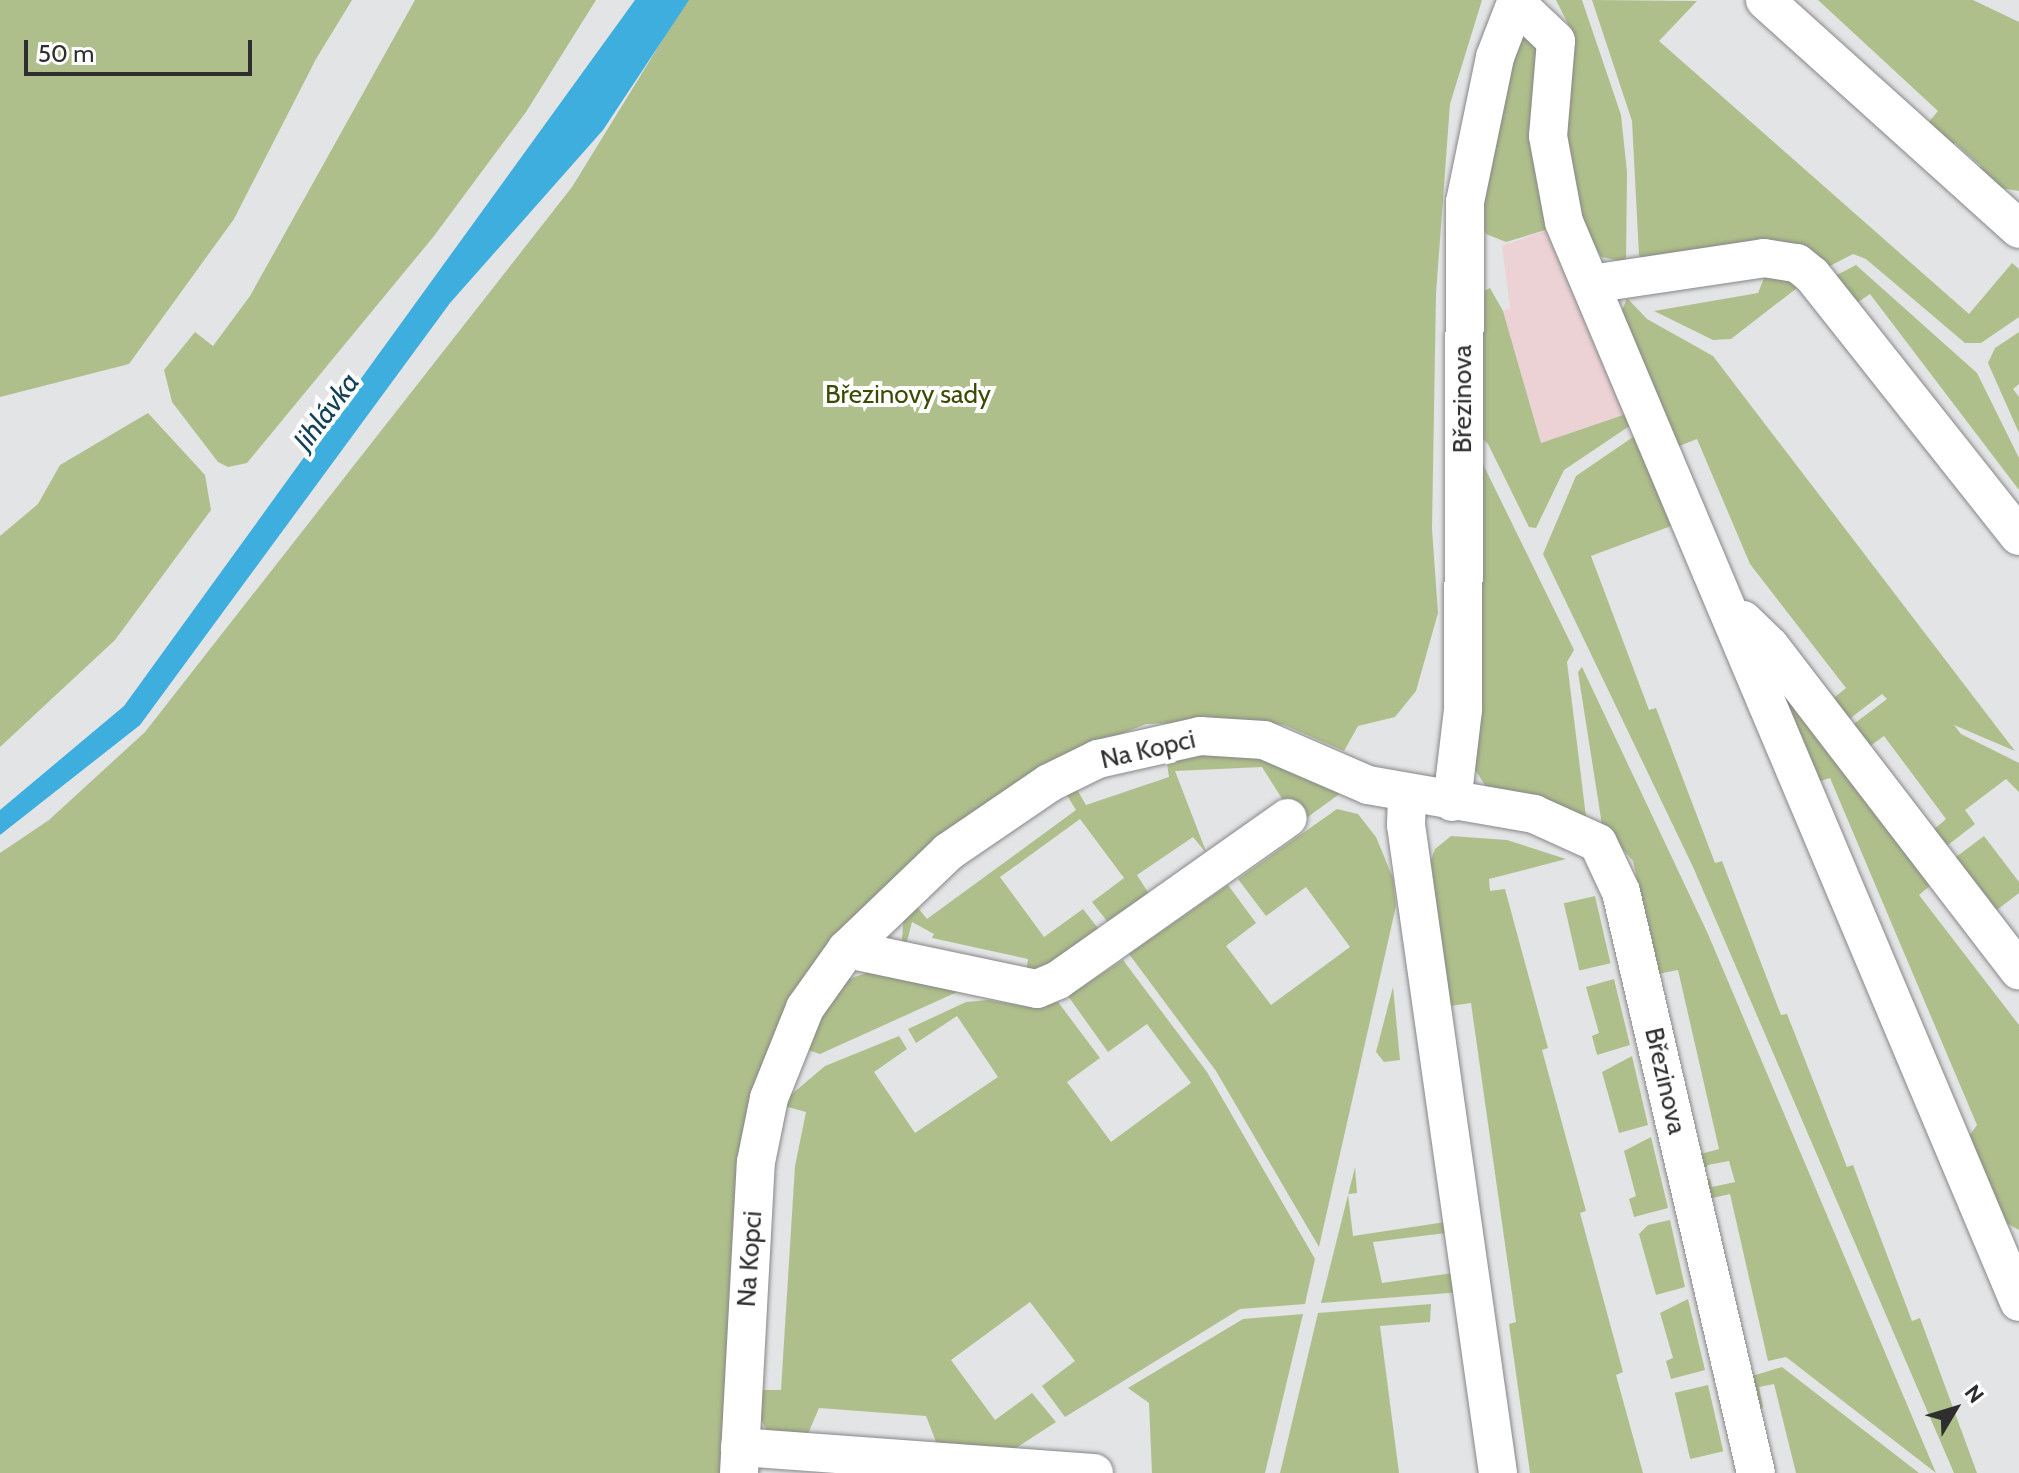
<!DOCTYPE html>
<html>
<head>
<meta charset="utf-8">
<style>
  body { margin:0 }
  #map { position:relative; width:2019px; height:1473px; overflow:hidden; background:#e3e4e5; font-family:Cabin,sans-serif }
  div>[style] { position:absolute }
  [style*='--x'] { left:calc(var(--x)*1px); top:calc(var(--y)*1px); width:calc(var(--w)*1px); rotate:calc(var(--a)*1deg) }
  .industrial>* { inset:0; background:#edd2d5 }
  .green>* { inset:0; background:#afbf8b; transform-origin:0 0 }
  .water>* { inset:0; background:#3daede }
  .roads { filter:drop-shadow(0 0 2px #878788) drop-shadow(0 0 2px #878788) }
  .minor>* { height:38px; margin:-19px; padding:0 19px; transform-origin:19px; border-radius:19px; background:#fff }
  span { translate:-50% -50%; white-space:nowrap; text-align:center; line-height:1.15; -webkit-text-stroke:8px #fff; paint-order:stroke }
  .park-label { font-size:26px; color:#3c4b04 }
  .street-label { font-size:26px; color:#2e2e2f }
  .water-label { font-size:28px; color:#124156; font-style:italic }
  .north { position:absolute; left:1915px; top:1369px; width:80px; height:80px; -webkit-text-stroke:6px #fff; paint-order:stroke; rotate:52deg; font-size:22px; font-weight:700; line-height:32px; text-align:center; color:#2e2e2f }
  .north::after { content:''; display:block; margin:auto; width:28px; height:36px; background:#2e2e2f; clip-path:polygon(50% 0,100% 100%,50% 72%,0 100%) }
  .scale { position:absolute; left:24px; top:40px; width:228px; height:36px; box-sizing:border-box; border:4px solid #2e2e2f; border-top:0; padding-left:10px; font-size:24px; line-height:28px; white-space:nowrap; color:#2e2e2f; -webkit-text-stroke:6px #fff; paint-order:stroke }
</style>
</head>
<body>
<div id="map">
  <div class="industrial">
    <div style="clip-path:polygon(1555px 227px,1632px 412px,1541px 443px,1503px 311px,1510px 308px,1502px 246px)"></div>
  </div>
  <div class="green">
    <div style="clip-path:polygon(0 0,352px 0,316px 59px,234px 219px,129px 364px,0 397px)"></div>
    <div style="clip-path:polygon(415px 0,596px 0,526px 112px,434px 236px,247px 463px,228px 467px,218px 462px,172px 402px,164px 370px,195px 332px,213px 346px,250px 296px)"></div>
    <div style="clip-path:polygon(687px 0,1482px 0,1450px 104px,1436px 294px,1432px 529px,1438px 613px,1416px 691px,1395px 717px,1358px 726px,1344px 751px,1284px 725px,1247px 721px,1146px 724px,1079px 751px,774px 1038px,723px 1473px,0 1473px,0 853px,49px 820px,145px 732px,572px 187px)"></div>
    <div style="clip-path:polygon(1556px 0,1582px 0,1621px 115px,1627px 172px,1626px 262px,1601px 257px,1581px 219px,1563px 130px,1571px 30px)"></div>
    <div style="clip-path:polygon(1592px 0,1697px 1px,1659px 41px,1969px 314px,2012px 263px,2019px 269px,2019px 317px,1981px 343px,1965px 343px,1866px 259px,1853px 254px,1828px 267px,1645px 261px,1639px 255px,1632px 121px)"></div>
    <div style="clip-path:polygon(1818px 0,1973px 0,2019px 22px,2019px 191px,1988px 186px,1974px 174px,1981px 166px,1955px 143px,1946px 150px,1923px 129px,1938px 111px)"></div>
    <div style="clip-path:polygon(1526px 36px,1539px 43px,1555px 227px,1506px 242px,1486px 234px,1476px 210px,1518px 38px)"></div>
    <div style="clip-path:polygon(1856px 265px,1977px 373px,2019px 458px,2019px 490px,1870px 294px,1857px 303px,1835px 276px)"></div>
    <div style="clip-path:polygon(1768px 268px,1806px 281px,1731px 339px,1713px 340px,1654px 311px,1758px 293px)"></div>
    <div style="clip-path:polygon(1490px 288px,1503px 311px,1541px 443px,1632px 412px,1631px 425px,1564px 470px,1536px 528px,1529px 527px,1488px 444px,1475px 431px,1480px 293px)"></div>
    <div style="clip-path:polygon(1627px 298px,1647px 319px,1713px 356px,2015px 751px,1954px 725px,1961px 734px,2019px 763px,2019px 792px,2006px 779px,1965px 810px,1975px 824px,1939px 852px,1931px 832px,1946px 819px,1884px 736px,1866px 749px,1847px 729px,1887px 699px,1882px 694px,1843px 724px,1830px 701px,1846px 688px,1750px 564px,1697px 439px,1677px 447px,1622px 311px)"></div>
    <div style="clip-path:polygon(2019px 332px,2019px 384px,2013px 389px,2019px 397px,2019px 433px,1988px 363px,1995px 348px)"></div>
    <div style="clip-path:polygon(148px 413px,205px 475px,211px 510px,115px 640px,0 747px,0 536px,38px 504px,60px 465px)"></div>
    <div style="clip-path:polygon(1636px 435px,1679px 523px,1591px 556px,1649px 710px,1656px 708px,1715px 863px,1722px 861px,1781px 1015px,1787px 1014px,1847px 1167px,1853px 1165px,1912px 1321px,1920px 1318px,1977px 1473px,1954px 1473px,1693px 867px,1543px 554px,1576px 476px)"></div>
    <div style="clip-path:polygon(1480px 458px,1574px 650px,1567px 662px,1586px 817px,1486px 787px,1474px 768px)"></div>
    <div style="clip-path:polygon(1758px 654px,1937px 880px,1919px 895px,2019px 1025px,2019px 1230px,1997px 1218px,1961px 1147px,1977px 1125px,1830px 778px,1810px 784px)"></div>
    <div style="clip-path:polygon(1582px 667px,1708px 934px,1936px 1473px,1786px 1357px,1768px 1361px,1730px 1194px,1708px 1199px,1703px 1181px,1710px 1179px,1712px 1187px,1735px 1182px,1729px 1161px,1708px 1165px,1702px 1173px,1697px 1155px,1719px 1149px,1678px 970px,1658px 974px,1633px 861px,1602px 825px,1578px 672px)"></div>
    <div style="clip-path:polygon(1192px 754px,1251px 755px,1345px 790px,1298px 824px,1262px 767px,1175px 771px,1207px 854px,1193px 837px,1137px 875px,1151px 897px,1114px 930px,1092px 902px,1124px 878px,1080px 819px,1000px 877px,1044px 937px,1083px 909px,1104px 936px,1025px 980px,1028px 959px,932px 938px,934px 934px,912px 922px,906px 945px,902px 940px,904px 912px,914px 903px,927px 919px,1076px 810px,1065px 792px,1075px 786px,1086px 805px,1169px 777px,1166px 757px)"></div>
    <div style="clip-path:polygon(1337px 809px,1358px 814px,1376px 837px,1393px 878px,1396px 906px,1319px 1247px,1216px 1071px,1129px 954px,1228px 885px,1256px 923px,1226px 946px,1271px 1005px,1350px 947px,1306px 887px,1266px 916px,1238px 879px)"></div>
    <div style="clip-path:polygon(1451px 836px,1507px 840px,1566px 859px,1489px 879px,1490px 891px,1505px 889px,1548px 1048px,1542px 1050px,1586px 1211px,1580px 1213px,1623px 1372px,1616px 1375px,1643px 1473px,1530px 1473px,1509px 1324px,1516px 1322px,1471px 1003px,1450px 1006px,1429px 865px,1435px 849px)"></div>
    <div style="clip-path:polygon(1984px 836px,2019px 882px,2019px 893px,1989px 916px,1948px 863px)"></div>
    <div style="left:1595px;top:896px;width:69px;height:32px;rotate:77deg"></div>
    <div style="clip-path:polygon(1123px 960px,1207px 1072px,1315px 1259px,1305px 1304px,1240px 1309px,1065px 1417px,1042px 1386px,1075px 1361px,1030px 1302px,951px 1360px,995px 1420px,1032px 1393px,1056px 1422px,1002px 1457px,940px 1452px,926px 1416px,819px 1408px,805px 1441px,767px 1431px,758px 1414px,759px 1390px,781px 1390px,795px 1166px,806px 1112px,784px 1106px,786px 1099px,825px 1066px,899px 1036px,907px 1049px,874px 1072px,915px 1133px,998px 1077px,957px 1016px,916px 1043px,908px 1029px,966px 1002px,988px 1000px,1030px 1007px,1058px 1002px,1100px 1058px,1067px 1082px,1111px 1142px,1191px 1083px,1147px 1024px,1108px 1052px,1068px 996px)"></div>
    <div style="clip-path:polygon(875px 970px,966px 988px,820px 1054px,805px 1049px,811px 1029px,843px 981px)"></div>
    <div style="clip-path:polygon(1614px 979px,1630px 1045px,1597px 1055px,1592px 1036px,1599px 1033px,1586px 987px)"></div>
    <div style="clip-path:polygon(1393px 987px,1400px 1060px,1384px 1062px,1376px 1052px)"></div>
    <div style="clip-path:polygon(1632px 1056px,1648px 1125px,1619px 1133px,1602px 1072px)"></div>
    <div style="clip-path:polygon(1651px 1137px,1668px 1208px,1634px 1217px,1629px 1199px,1636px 1196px,1624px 1151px)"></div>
    <div style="clip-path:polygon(1355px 1167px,1357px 1193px,1348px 1194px,1353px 1236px,1452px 1221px,1454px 1232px,1373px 1242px,1382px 1283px,1460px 1272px,1462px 1292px,1321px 1303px)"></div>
    <div style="clip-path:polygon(1670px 1220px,1685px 1287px,1656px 1295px,1639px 1234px,1648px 1225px)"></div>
    <div style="clip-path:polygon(1688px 1299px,1705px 1370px,1671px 1379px,1666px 1361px,1673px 1358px,1660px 1313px)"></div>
    <div style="clip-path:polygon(1431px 1304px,1430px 1322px,1380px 1326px,1399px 1473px,1280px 1473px,1318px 1313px)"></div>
    <div style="clip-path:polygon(1303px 1314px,1265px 1473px,1152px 1473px,1149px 1403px,1128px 1388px,1243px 1319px)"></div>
    <div style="clip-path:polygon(1782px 1367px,1919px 1473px,1796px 1473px,1774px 1384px,1759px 1387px,1763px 1407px,1757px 1409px,1749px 1377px)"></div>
    <div style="left:1708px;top:1385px;width:68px;height:34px;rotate:77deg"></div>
  </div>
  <div class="water">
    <div style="clip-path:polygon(635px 0,689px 0,603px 130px,450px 303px,140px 725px,0 835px,0 810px,124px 706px)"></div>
  </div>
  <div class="roads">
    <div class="minor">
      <div style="--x:1765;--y:0;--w:342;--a:42"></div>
      <div style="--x:1516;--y:3;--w:55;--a:43.5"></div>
      <div style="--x:1556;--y:41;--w:95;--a:94.8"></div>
      <div style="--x:1548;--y:136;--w:87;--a:79.5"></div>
      <div style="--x:1564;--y:222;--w:1172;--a:67.15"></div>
      <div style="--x:1591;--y:284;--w:175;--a:-8.5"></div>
      <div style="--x:1764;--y:258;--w:33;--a:9"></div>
      <div style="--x:1797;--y:263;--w:19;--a:39"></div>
      <div style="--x:1812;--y:275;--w:333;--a:51.6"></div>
      <div style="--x:1743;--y:620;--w:37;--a:44"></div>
      <div style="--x:1770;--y:646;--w:409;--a:52.5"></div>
      <div style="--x:1407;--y:796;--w:29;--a:92"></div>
      <div style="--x:1406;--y:825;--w:654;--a:81.92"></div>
      <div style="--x:1452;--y:802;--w:93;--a:-83.2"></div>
      <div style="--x:1463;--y:710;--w:508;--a:-89.77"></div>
      <div style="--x:1465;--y:202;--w:148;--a:-78.3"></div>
      <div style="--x:1495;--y:57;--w:61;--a:-68.9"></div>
      <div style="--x:847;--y:949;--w:194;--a:11.9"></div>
      <div style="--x:1037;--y:989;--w:23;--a:-23"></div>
      <div style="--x:1058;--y:980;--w:281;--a:-35.2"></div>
      <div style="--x:740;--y:1447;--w:355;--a:4.2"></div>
      <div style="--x:739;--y:1473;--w:311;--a:-86.9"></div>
      <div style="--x:756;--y:1162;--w:65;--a:-78.5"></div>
      <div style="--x:769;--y:1098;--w:97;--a:-68.2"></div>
      <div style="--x:805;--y:1008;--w:72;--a:-54.6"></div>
      <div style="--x:847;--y:949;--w:140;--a:-43.8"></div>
      <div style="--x:948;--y:852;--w:122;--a:-34.3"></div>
      <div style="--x:1049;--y:783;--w:55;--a:-26.1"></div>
      <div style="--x:1098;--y:759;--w:105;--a:-12.7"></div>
      <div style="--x:1200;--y:736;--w:64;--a:3.6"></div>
      <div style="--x:1264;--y:740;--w:113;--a:23.4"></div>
      <div style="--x:1368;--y:785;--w:169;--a:9.9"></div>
      <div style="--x:1534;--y:814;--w:70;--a:24.4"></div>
      <div style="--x:1598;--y:843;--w:54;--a:64.9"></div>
      <div style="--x:1621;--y:892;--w:596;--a:76.92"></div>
    </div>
  </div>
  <div class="park-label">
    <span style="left:908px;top:395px">Březinovy sady</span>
  </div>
  <div class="street-label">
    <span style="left:1463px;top:399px;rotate:-90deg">Březinova</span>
    <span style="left:1148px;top:750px;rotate:-13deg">Na Kopci</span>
    <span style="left:1665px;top:1081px;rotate:77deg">Březinova</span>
    <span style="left:750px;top:1259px;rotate:-86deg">Na Kopci</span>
  </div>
  <div class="water-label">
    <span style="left:326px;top:411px;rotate:-53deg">Jihlávka</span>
  </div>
  <div class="north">N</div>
  <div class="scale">50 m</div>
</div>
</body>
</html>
